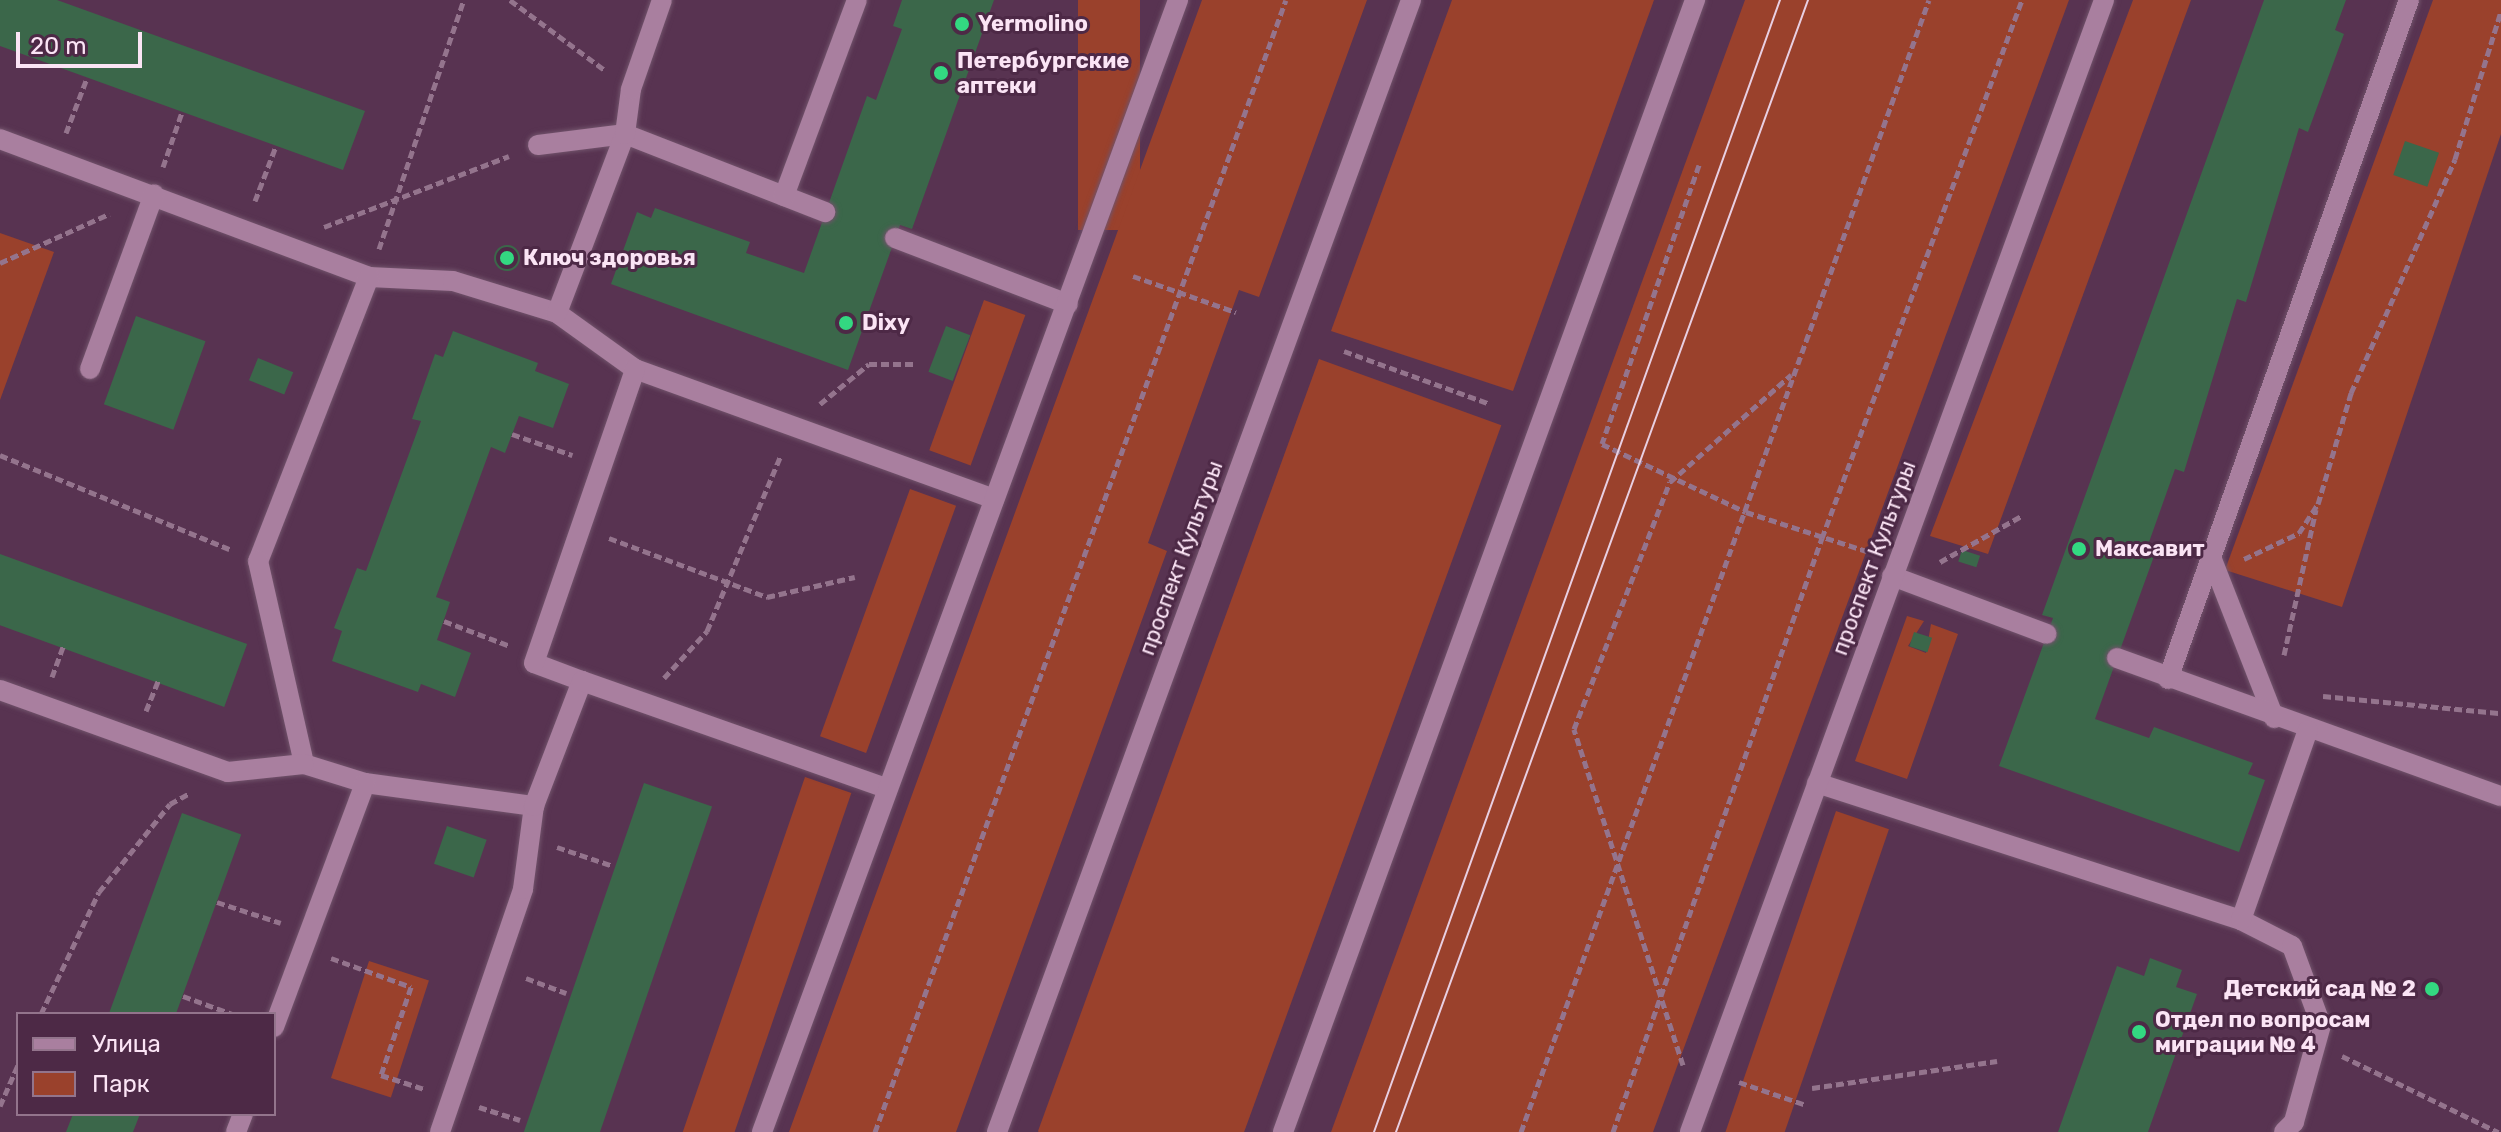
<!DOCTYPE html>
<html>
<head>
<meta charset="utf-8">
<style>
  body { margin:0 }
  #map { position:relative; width:2501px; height:1132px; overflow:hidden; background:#583351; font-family:Rubik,sans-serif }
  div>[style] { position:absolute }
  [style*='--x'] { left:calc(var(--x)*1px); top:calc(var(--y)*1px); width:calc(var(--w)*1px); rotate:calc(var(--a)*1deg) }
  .green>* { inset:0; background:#9a412c; transform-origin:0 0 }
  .building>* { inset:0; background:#3b674a; transform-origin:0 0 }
  .round { border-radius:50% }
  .path>* { height:5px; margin-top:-2.5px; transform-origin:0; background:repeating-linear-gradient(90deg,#94748d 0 8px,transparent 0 12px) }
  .roads { filter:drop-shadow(0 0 2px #71536b) drop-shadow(0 0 2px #71536b) }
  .lane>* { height:20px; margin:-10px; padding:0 10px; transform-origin:10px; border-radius:10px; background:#a97f9f }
  .street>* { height:20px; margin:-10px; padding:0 10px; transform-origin:10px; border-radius:10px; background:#a97f9f }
  .secondary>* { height:20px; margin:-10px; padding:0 10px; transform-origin:10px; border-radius:10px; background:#a97f9f }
  .tram>* { height:2px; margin:-1px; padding:0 1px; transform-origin:1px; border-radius:1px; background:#e8cfe2 }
  .dots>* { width:22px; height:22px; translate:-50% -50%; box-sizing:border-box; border:4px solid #4d2946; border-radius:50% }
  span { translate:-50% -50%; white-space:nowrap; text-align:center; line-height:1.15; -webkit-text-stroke:6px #4d2946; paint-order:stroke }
  .poi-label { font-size:22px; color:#fbe4f5; font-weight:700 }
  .left { translate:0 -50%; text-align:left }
  .right { translate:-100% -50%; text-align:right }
  .street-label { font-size:22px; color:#fbe4f5 }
  .legend { position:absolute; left:16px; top:1012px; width:260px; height:104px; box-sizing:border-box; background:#4d2946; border:2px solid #93748c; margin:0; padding:10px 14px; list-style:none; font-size:24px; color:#fbe4f5 }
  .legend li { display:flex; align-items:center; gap:16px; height:40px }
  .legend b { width:40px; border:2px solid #93748c }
  .scale { position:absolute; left:16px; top:32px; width:126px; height:36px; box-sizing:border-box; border:4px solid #fbe4f5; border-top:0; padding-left:10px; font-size:24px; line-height:28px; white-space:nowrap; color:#fbe4f5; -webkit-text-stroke:6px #4d2946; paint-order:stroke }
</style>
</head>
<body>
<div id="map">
  <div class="green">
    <div style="left:1078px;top:0;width:62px;height:230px"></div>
    <div style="clip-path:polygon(1202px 0,1367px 0,1259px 297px,1239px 290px,1148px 543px,1167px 551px,956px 1132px,789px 1132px)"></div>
    <div style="clip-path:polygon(1452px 0,1654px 0,1513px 391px,1331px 331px)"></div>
    <div style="clip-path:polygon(1745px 0,2069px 0,1653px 1132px,1331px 1132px)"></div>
    <div style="clip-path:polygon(2133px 0,2191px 0,1988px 554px,1930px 536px)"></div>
    <div style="clip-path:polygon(2433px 0,2501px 0,2501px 134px,2342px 607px,2225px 570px)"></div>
    <div style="clip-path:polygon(0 233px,54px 252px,0 400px)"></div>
    <div style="left:984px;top:300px;width:44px;height:160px;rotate:20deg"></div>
    <div style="left:1319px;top:359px;width:194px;height:822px;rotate:20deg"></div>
    <div style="left:910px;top:489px;width:49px;height:263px;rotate:20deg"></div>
    <div style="clip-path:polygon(1907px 616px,1924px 621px,1908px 646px,1926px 653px,1931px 624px,1958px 634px,1907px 779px,1855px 761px)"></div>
    <div style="left:805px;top:777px;width:49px;height:378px;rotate:19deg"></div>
    <div style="left:1836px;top:811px;width:56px;height:342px;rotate:19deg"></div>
    <div style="left:369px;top:961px;width:63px;height:123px;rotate:18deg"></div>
  </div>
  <div class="building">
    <div style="clip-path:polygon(0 0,57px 0,365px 111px,343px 170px,0 46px)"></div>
    <div style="clip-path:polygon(902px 0,994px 0,912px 229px,900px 225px,848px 370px,611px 284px,637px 212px,651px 218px,655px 208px,750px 242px,746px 253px,804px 273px,867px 96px,876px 100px,902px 29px,893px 26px)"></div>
    <div style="clip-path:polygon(2264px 0,2346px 0,2335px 30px,2344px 34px,2308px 132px,2299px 128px,2246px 302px,2237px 299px,2184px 472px,2175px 469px,2148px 545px,2157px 548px,2095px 719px,2149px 738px,2154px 727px,2253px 763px,2248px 774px,2265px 780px,2239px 852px,1999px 766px,2053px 618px,2042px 615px)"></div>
    <div style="left:2405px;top:141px;width:36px;height:36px;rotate:19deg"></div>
    <div class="round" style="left:494px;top:245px;width:26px;height:26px"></div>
    <div style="left:136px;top:316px;width:74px;height:94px;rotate:20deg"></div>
    <div style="left:946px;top:326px;width:26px;height:49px;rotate:21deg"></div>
    <div style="clip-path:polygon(453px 331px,538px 363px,535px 371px,569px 384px,553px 428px,519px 416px,505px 453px,491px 447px,436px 597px,450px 602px,437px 640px,471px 653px,455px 697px,421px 684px,418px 692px,332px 661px,342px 631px,334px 628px,357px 568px,366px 571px,421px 421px,412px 419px,435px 354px,443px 357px)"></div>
    <div style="left:258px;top:358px;width:38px;height:24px;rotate:22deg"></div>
    <div style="left:1962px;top:550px;width:19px;height:12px;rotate:18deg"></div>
    <div style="left:0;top:554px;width:263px;height:67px;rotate:20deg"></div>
    <div style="left:1914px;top:632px;width:19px;height:15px;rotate:18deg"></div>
    <div style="left:644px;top:783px;width:72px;height:372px;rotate:19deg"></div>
    <div style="left:182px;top:813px;width:63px;height:214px;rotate:20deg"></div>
    <div style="left:447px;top:826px;width:42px;height:40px;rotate:19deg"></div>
    <div style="clip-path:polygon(2150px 958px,2182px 970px,2176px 987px,2197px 994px,2148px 1132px,2058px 1132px,2117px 966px,2144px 976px)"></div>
    <div style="clip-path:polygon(73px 1114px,140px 1114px,133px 1132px,66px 1132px)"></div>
  </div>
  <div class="path">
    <div style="--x:510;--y:0;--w:119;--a:36.5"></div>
    <div style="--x:66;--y:133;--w:59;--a:-69.1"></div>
    <div style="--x:1699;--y:165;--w:295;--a:109.2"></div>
    <div style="--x:1602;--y:444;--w:159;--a:25.3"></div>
    <div style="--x:1746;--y:512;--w:127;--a:17.9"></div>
    <div style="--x:163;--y:167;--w:58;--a:-70.9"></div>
    <div style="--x:255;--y:201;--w:59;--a:-69.1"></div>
    <div style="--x:324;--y:227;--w:198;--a:-21"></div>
    <div style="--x:379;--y:249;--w:263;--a:-71.2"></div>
    <div style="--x:0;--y:263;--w:120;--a:-24.2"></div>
    <div style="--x:1133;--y:276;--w:109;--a:19.3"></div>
    <div style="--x:1344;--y:351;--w:153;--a:19.9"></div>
    <div style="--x:820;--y:404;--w:63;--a:-39.2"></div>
    <div style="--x:869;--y:364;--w:47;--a:0"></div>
    <div style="--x:512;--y:434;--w:64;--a:19.3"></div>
    <div style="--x:0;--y:455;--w:248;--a:22.3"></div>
    <div style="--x:609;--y:538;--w:169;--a:20.5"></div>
    <div style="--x:767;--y:597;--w:90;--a:-12.8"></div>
    <div style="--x:2244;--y:559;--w:61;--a:-25.3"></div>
    <div style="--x:2299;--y:533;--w:35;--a:-57"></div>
    <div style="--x:2318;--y:504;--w:116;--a:-73.4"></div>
    <div style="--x:2351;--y:393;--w:256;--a:-66"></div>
    <div style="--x:2455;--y:159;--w:155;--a:-72.7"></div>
    <div style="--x:1940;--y:562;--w:95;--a:-29.5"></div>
    <div style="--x:444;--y:621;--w:71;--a:20.7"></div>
    <div style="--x:2284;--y:655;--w:149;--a:-77.6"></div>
    <div style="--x:52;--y:677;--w:35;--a:-70"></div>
    <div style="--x:664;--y:678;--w:64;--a:-47.5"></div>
    <div style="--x:707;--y:631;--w:191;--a:-67.2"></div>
    <div style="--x:2323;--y:696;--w:179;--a:5.5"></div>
    <div style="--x:146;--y:711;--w:35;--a:-68"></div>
    <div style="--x:557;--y:847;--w:59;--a:18.7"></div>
    <div style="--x:217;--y:902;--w:67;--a:18.2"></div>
    <div style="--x:331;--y:958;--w:85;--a:19.9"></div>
    <div style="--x:411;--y:987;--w:93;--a:108.8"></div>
    <div style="--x:381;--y:1075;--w:45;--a:18"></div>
    <div style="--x:526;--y:978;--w:43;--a:20.6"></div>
    <div style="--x:183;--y:996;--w:52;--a:20.2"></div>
    <div style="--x:41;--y:1014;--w:135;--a:-64.6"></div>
    <div style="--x:99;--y:892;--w:113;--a:-51.1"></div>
    <div style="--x:170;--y:804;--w:23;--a:-29"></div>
    <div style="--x:2342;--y:1056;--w:174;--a:26"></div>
    <div style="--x:1683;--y:1065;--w:353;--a:-108"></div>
    <div style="--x:1574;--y:729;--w:265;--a:-68.8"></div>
    <div style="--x:1670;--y:482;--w:162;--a:-41.5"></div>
    <div style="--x:1739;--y:1082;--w:71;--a:18.9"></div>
    <div style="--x:1812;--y:1088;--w:187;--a:-8.3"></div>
    <div style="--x:0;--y:1106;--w:45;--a:-66.3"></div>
    <div style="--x:479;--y:1107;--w:43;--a:17.6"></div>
    <div style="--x:875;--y:1132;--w:1204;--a:-70.05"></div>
    <div style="--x:1521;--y:1132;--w:1203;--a:-70.18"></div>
    <div style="--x:1613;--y:1132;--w:630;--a:-70.62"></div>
    <div style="--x:1822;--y:538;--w:574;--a:-69.61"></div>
  </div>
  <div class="roads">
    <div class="lane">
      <div style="--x:0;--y:139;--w:394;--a:20.5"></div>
      <div style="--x:369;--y:277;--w:84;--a:2.7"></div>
      <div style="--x:453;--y:281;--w:109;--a:17.1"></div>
      <div style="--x:557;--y:313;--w:96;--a:35.7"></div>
      <div style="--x:635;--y:369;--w:382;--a:19.9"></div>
      <div style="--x:538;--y:145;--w:88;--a:-7.2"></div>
      <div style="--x:625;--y:134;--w:215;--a:21.3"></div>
      <div style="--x:784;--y:196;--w:209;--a:-69.6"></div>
      <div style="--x:895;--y:238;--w:185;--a:20.9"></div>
      <div style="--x:369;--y:277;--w:305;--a:111.3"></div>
      <div style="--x:258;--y:561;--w:208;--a:77.2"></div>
      <div style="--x:304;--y:764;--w:64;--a:17.3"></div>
      <div style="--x:365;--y:783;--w:171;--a:7.8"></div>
      <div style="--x:557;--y:313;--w:191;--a:-69.2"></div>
      <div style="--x:625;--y:134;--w:45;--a:-82.4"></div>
      <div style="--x:631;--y:89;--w:94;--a:-70.8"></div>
      <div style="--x:90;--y:369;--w:186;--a:-69.9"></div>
      <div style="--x:2211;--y:557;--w:173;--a:68.6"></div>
      <div style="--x:1892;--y:576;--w:165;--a:20.5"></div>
      <div style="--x:2117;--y:658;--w:408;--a:19.8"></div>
      <div style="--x:2168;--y:679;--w:721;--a:-70.46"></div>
      <div style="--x:582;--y:681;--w:51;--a:-159.4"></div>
      <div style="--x:534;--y:663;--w:311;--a:-71"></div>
      <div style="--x:0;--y:690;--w:242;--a:19.8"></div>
      <div style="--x:228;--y:772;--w:76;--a:-6"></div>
      <div style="--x:1817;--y:783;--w:446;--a:17.9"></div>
      <div style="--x:2241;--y:920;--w:57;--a:27"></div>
      <div style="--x:2292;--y:946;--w:84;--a:69.8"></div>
      <div style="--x:2321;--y:1025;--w:101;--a:105.6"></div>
      <div style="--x:2294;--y:1122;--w:14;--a:135"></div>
      <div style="--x:2241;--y:920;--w:201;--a:-70.6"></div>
      <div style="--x:274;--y:1027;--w:260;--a:-69.5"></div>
      <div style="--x:236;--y:1132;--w:19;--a:-69"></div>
      <div style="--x:440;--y:1132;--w:257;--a:-71.1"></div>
      <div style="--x:523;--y:889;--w:84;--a:-82.5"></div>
      <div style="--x:534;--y:806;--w:134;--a:-69"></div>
      <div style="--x:582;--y:681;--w:324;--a:19.4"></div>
    </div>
    <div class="street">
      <div style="--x:762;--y:1132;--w:1206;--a:-69.82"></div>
      <div style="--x:1690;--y:1132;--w:1205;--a:-69.91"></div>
    </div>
    <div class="secondary">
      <div style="--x:997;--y:1132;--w:1205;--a:-69.91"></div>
      <div style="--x:1283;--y:1132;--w:1205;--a:-70"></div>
    </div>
  </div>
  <div class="tram">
    <div style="--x:1374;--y:1132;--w:1203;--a:-70.27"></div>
    <div style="--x:1396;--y:1132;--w:1205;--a:-70"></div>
  </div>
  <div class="dots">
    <div style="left:962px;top:24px;background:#33d881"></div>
    <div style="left:941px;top:73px;background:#33d881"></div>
    <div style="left:507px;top:258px;background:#33d881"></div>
    <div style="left:846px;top:323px;background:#33d881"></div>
    <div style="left:2079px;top:549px;background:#33d881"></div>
    <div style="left:2432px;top:989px;background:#33d881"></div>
    <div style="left:2139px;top:1032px;background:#33d881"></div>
  </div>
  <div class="poi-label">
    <span class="left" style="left:978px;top:24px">Yermolino</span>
    <span class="left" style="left:957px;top:73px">Петербургские<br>аптеки</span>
    <span class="left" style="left:523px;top:258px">Ключ здоровья</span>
    <span class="left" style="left:862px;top:323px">Dixy</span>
    <span class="left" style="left:2095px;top:549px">Максавит</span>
    <span class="right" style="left:2416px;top:989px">Детский сад № 2</span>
    <span class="left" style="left:2155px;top:1032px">Отдел по вопросам<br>миграции № 4</span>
  </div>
  <div class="street-label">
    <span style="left:1181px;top:558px;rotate:-70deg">проспект Культуры</span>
    <span style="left:1874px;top:558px;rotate:-70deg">проспект Культуры</span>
  </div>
  <ul class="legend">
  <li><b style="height:10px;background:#a97f9f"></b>Улица</li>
  <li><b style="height:22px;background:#9a412c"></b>Парк</li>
  </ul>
  <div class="scale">20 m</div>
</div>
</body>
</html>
